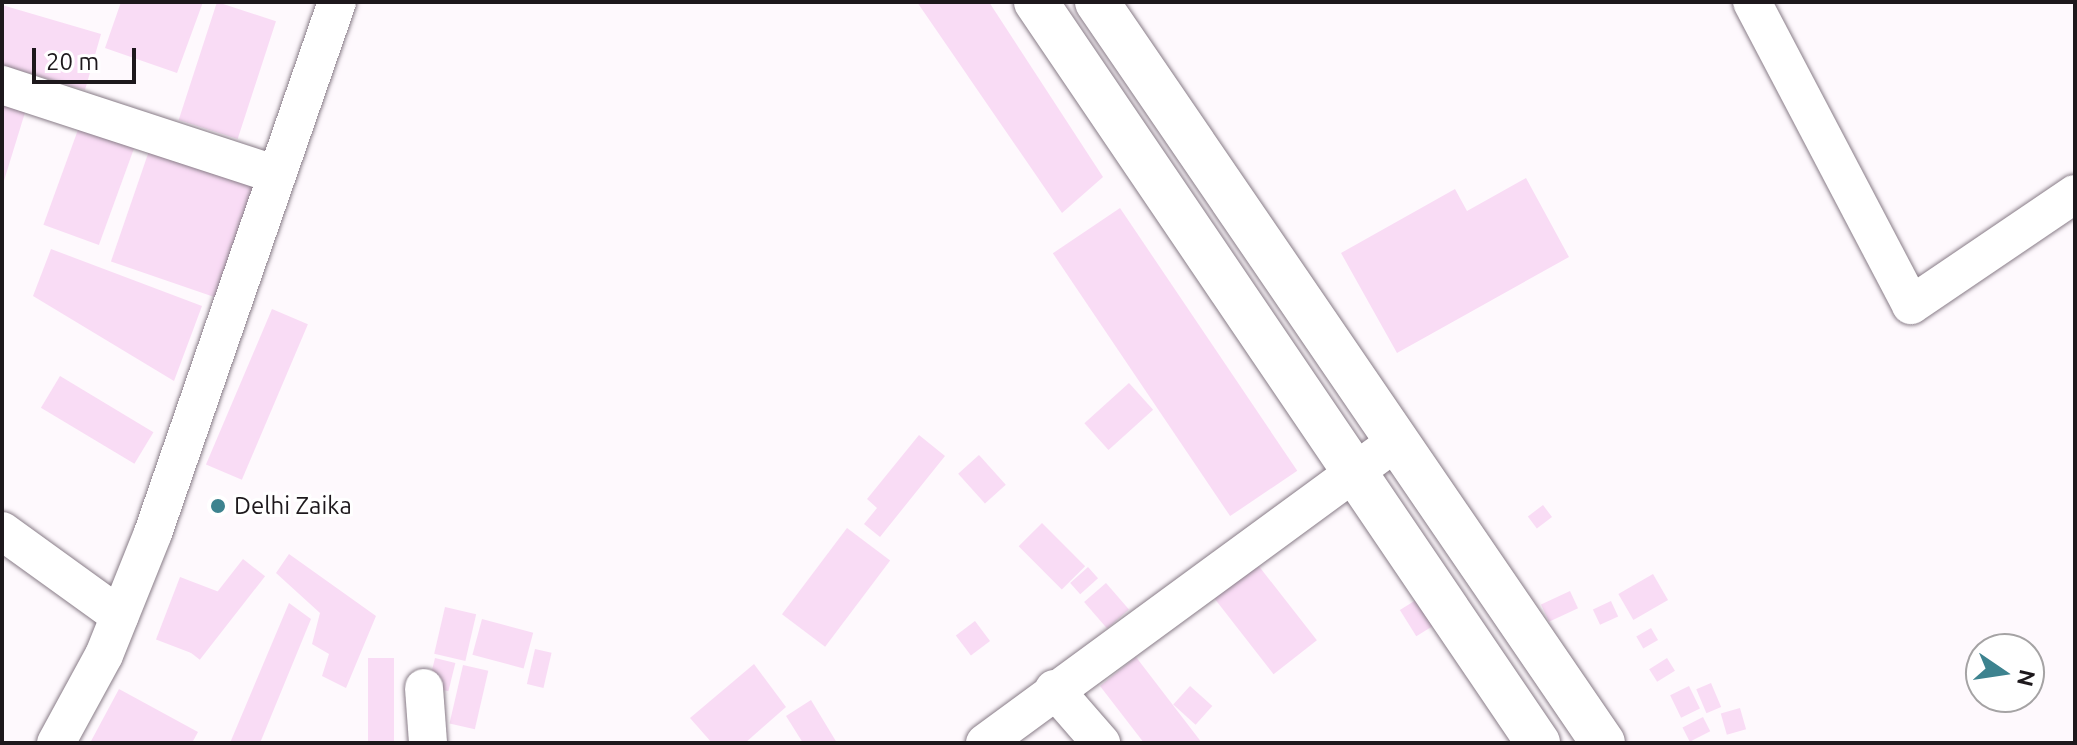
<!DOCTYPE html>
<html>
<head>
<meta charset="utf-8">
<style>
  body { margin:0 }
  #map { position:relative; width:2077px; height:745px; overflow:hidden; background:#fef9fd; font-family:Ubuntu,sans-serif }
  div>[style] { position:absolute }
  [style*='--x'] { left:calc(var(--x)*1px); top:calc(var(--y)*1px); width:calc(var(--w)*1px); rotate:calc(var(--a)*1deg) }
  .building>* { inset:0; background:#f9dcf5; transform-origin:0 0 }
  .roads { filter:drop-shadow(0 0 2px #887c87) drop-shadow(0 0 2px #887c87) }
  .minor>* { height:38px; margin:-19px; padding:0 19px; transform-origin:19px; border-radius:19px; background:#fff }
  .major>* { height:44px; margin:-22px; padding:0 22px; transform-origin:22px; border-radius:22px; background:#fff }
  .dots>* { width:22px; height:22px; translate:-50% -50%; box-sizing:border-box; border:4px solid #fff; border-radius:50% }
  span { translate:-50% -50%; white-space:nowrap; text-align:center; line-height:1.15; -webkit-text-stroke:6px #fff; paint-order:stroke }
  .poi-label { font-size:24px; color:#1d181c }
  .left { translate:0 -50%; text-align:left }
  .frame { position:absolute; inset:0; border:4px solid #1d181c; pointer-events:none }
  .north { position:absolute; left:1965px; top:633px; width:80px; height:80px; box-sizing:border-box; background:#fff; border:2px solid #a5a3a4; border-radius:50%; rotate:103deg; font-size:22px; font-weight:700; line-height:32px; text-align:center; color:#1d181c }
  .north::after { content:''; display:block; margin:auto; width:28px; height:36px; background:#3d838f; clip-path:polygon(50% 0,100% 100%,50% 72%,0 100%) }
  .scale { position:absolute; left:32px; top:48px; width:104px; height:36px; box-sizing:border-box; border:4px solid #1d181c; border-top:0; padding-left:10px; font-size:24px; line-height:28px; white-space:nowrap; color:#1d181c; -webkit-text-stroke:6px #fff; paint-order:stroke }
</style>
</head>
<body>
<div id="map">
  <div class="building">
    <div style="clip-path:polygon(121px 2px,203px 2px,177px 73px,105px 48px)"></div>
    <div style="left:217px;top:2px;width:62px;height:124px;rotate:18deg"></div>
    <div style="clip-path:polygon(917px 2px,989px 2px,1103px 177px,1062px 213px)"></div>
    <div style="clip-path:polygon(2px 5px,101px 34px,85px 90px,2px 65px)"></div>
    <div style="clip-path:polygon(2px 98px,27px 106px,3px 184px,2px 184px)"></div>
    <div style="left:79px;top:127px;width:59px;height:104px;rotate:20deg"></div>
    <div style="left:150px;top:148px;width:110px;height:120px;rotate:19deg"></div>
    <div style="clip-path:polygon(1526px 178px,1569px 257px,1397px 353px,1341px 253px,1455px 189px,1467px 211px)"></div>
    <div style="left:1120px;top:208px;width:317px;height:81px;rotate:56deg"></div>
    <div style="clip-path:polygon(51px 249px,202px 306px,174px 381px,33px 296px)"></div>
    <div style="left:272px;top:309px;width:39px;height:169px;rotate:23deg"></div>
    <div style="left:60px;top:376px;width:109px;height:37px;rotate:31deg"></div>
    <div style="left:1129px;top:383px;width:36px;height:60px;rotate:48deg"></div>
    <div style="clip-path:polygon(919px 435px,945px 456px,880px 537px,864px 524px,877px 508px,867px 499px)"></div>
    <div style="left:979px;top:455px;width:40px;height:28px;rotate:48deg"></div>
    <div style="left:1543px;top:505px;width:15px;height:19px;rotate:53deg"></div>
    <div style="left:1042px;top:523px;width:61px;height:33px;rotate:45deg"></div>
    <div style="left:847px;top:528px;width:54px;height:108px;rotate:37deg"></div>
    <div style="clip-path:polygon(289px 554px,376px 616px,346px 688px,322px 676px,329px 654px,312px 644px,320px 613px,276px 573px)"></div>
    <div style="left:1251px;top:556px;width:107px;height:55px;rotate:52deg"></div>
    <div style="left:243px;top:559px;width:28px;height:106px;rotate:38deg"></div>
    <div style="left:1088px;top:567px;width:15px;height:24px;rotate:48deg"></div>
    <div style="left:1653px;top:574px;width:30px;height:40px;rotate:60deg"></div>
    <div style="left:180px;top:577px;width:42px;height:67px;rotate:21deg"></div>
    <div style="left:1106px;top:583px;width:35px;height:29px;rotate:49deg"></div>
    <div style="left:1570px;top:591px;width:19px;height:32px;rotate:65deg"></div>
    <div style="left:1416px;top:600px;width:31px;height:19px;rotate:58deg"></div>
    <div style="left:1611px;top:601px;width:17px;height:20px;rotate:65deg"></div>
    <div style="clip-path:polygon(289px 603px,311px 619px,260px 743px,230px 743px)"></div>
    <div style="left:445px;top:607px;width:32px;height:48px;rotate:13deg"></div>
    <div style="left:482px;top:619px;width:53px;height:37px;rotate:15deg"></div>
    <div style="left:975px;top:621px;width:25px;height:24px;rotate:53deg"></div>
    <div style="left:1651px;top:628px;width:14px;height:17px;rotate:60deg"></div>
    <div style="left:535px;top:649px;width:17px;height:36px;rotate:13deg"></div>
    <div style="clip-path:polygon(1136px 657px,1202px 743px,1144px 743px,1100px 686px)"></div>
    <div style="left:394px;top:658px;width:85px;height:26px;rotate:90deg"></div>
    <div style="left:435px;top:658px;width:21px;height:29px;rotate:14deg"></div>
    <div style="left:1667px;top:658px;width:15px;height:21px;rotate:58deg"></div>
    <div style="clip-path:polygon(754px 664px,786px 707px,745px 743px,712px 743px,690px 718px)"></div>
    <div style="left:463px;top:665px;width:26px;height:60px;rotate:13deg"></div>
    <div style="left:1711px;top:683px;width:26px;height:16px;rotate:67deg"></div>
    <div style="left:1190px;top:686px;width:30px;height:25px;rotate:42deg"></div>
    <div style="left:1689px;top:686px;width:25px;height:21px;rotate:64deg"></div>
    <div style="clip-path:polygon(119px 689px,198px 732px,192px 743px,90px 743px)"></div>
    <div style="clip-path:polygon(811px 700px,837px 743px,803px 743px,786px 716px)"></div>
    <div style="left:1740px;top:708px;width:22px;height:20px;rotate:74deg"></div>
    <div style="left:1703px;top:717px;width:16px;height:23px;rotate:63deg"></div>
  </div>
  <div class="roads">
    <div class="minor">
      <div style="--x:1752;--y:2;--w:342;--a:62.3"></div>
      <div style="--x:1911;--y:305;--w:198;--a:-34.1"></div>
      <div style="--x:2;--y:85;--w:289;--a:18.1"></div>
      <div style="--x:2;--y:531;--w:145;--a:35.8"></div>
      <div style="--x:424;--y:688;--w:55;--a:85.8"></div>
      <div style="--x:1054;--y:689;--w:72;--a:49"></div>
      <div style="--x:56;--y:743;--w:100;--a:-61.4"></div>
      <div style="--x:104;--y:655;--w:131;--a:-68.1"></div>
      <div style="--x:153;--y:533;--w:562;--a:-70.89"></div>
      <div style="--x:985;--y:743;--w:511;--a:-36.24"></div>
    </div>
    <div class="major">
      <div style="--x:1036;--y:2;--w:895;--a:55.88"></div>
      <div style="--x:1097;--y:2;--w:897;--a:55.67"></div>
    </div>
  </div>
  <div class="dots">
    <div style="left:218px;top:506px;background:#3d838f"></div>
  </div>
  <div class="poi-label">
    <span class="left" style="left:234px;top:506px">Delhi Zaika</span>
  </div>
  <div class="frame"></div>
  <div class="north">N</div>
  <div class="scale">20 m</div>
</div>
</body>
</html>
